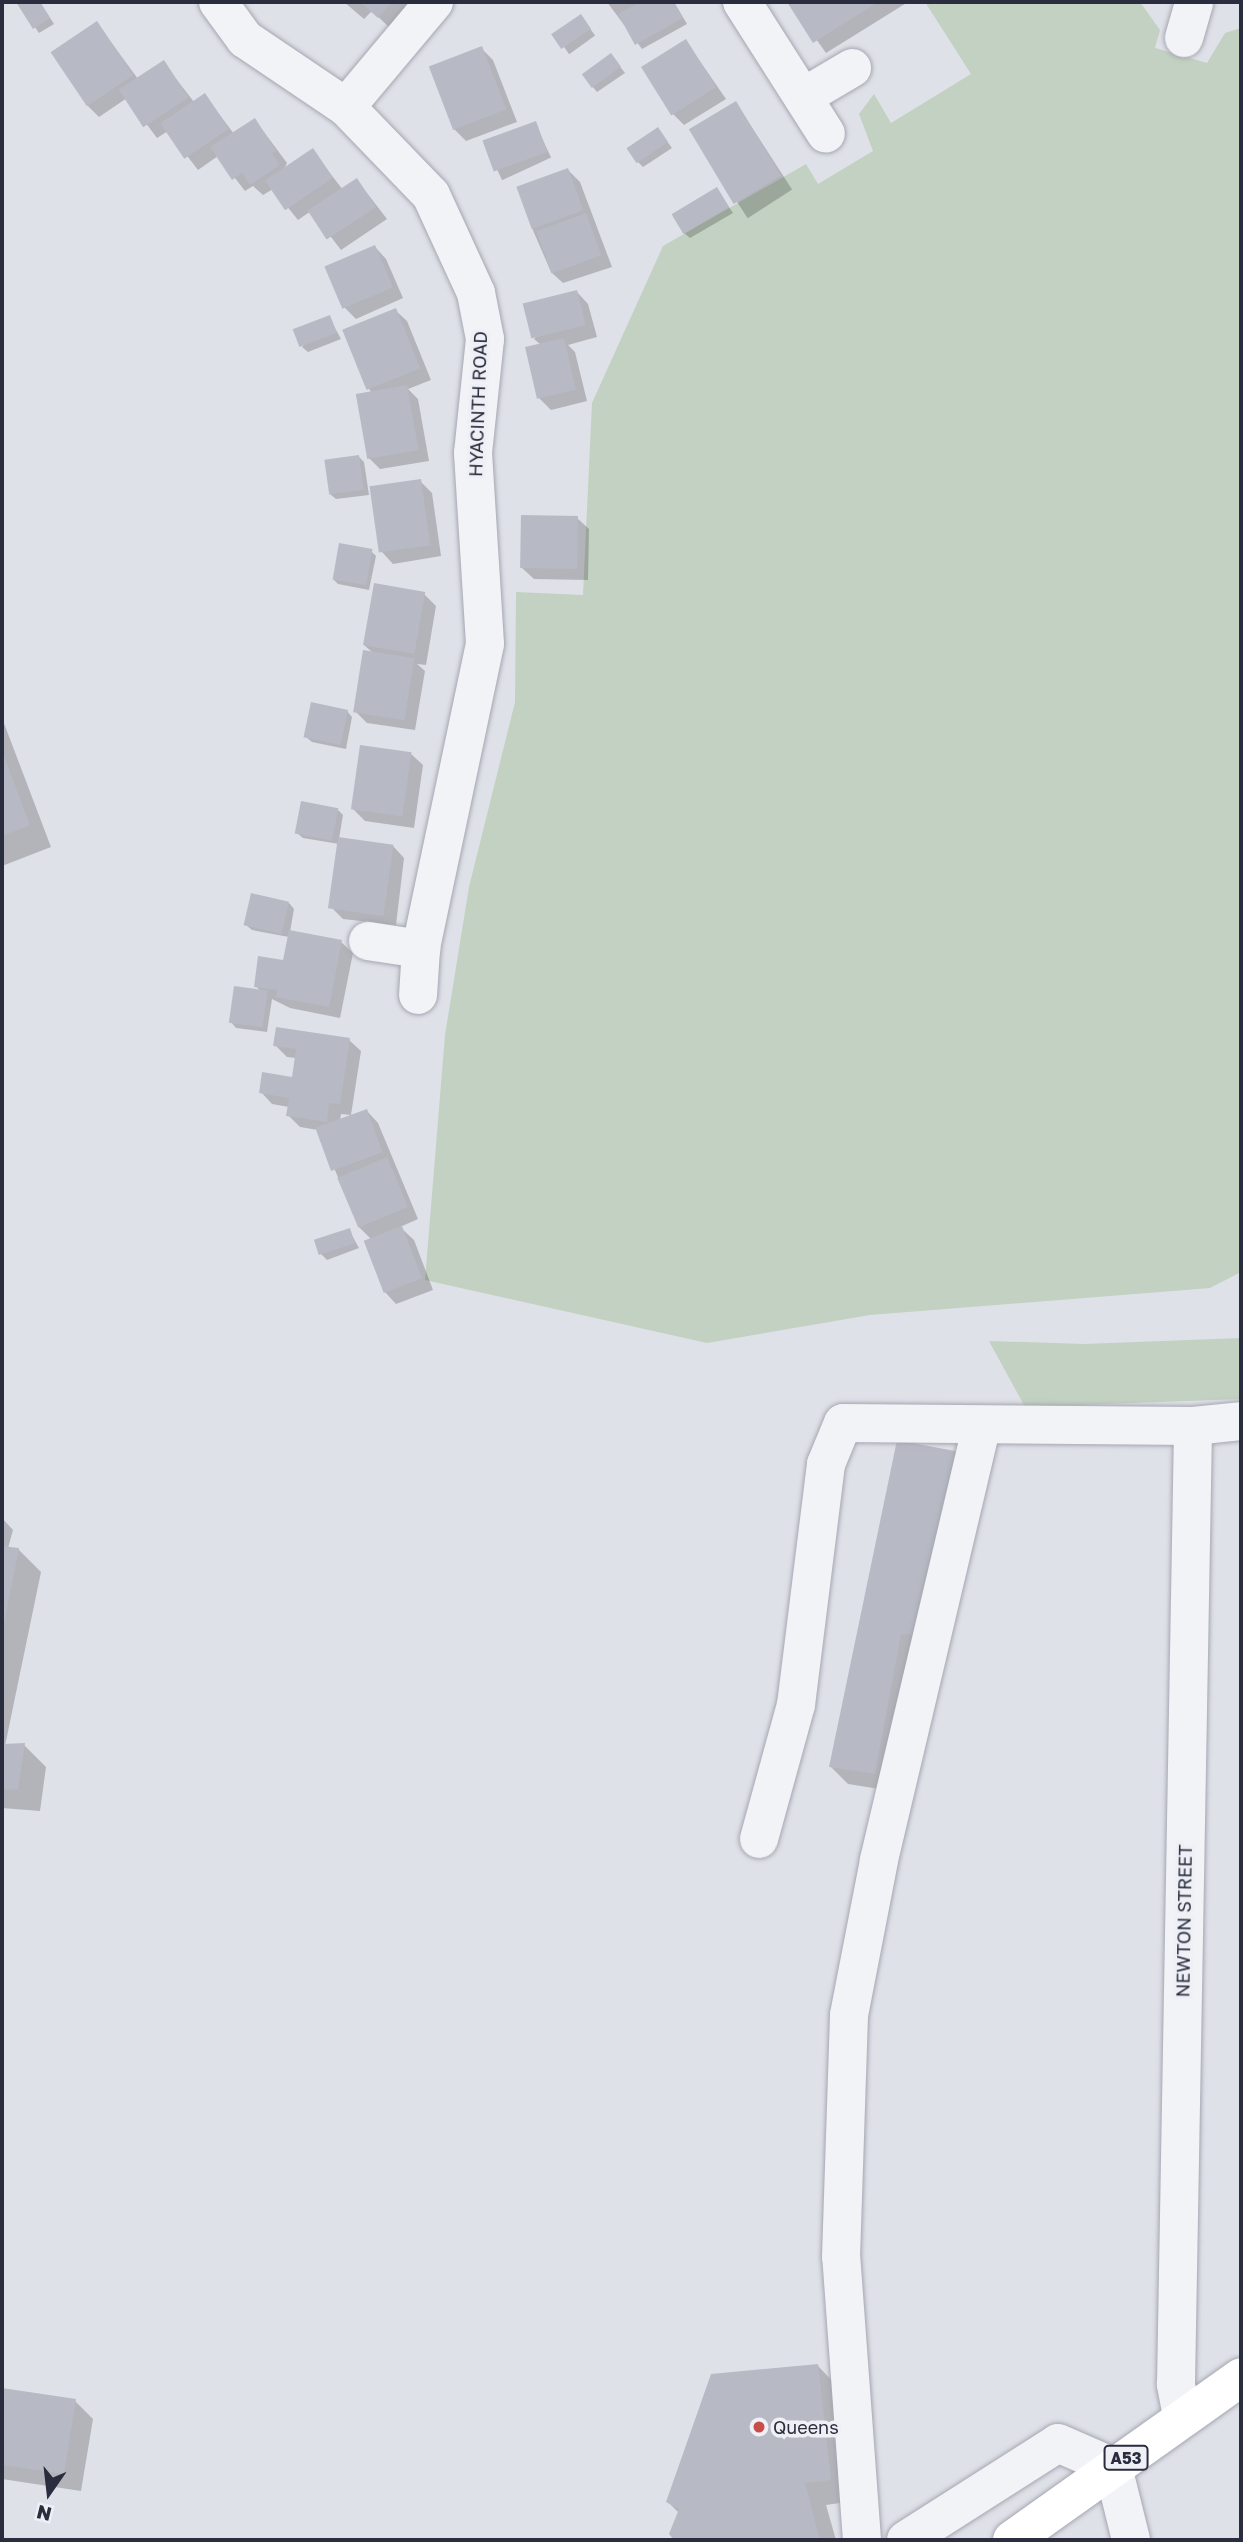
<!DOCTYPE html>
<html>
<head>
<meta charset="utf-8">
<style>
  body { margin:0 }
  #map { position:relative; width:1243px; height:2542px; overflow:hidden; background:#dfe1e8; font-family:"Golos Text",sans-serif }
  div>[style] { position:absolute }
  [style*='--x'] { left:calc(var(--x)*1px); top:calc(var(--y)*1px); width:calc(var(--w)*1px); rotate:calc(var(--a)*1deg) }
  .green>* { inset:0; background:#c2d1c1 }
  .shadow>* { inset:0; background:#0003; transform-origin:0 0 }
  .building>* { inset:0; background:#b7bac4; transform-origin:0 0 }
  .roads { filter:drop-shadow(0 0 2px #a5a7b2) drop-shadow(0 0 2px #a5a7b2) }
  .minor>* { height:38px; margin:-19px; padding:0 19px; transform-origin:19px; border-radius:19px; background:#f2f3f6 }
  .highway>* { height:38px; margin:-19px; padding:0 19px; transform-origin:19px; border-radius:19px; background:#fff }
  .dots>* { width:19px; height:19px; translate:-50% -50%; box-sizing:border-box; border:4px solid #eff0f6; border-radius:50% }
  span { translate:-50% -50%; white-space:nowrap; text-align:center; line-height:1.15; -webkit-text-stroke:7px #eff0f6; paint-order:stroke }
  .shield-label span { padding:2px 5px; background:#eff0f6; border:2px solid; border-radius:5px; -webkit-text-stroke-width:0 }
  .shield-label { font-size:16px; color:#292d3e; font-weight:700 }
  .street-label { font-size:18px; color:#292d3e }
  .poi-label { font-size:18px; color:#292d3e }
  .left { translate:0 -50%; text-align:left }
  .frame { position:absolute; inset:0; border:4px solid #292d3e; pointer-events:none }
  .north { position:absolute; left:14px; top:2458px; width:70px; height:70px; -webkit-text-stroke:5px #eff0f6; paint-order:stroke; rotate:194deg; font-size:19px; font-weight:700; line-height:28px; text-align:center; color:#292d3e }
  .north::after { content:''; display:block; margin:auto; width:24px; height:32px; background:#292d3e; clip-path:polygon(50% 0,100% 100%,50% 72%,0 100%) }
</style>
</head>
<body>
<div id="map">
  <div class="green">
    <div style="clip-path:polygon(925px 2px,1140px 2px,1160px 30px,1155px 48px,1207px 63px,1225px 33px,1241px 28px,1241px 1272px,1210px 1288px,870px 1315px,707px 1343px,425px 1280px,445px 1035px,469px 887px,515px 702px,516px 592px,583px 595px,592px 403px,663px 246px,806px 164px,818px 184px,873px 151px,859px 114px,874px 94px,891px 123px,971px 74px)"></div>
    <div style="clip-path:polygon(1241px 1338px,1241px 1399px,1025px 1407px,989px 1341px,1084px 1344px)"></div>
  </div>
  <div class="shadow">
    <div style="clip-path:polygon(18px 2px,40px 2px,54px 24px,39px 33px)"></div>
    <div style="clip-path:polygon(344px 2px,414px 2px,390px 28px,372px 11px,364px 19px)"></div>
    <div style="clip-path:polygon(607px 2px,674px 2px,687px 24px,642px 49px)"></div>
    <div style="clip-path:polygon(790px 2px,908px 2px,826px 53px)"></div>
    <div style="left:581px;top:16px;width:24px;height:32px;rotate:54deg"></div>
    <div style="clip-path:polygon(97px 23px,138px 79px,163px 62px,194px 102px,205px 95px,234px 134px,255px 120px,287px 163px,284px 169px,313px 151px,343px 190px,357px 180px,387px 219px,341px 250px,311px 211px,298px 220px,273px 189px,263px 195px,253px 186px,245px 191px,218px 156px,198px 170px,168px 131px,157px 138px,127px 98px,99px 117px,87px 105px)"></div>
    <div style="clip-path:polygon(686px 41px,726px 99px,684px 125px,673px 114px)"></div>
    <div style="clip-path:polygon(481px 48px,493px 60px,517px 122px,466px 141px,454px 129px)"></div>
    <div style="clip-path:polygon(611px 55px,625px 73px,597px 92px,592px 86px)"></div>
    <div style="left:736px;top:103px;width:103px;height:53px;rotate:57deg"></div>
    <div style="left:535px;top:123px;width:38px;height:54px;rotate:65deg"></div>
    <div style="clip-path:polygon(658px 129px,672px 148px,643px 167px,638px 162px)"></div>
    <div style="clip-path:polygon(568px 170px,580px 182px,612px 267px,563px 283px,551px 272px,532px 228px)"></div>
    <div style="clip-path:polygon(717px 189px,733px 213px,690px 238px,684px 233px)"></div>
    <div style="clip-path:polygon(375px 247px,386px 259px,403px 298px,356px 319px,344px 307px)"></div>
    <div style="clip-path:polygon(577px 292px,588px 304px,597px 337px,568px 345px,575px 352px,587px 401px,551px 410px,539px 398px,541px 345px,534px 339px)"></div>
    <div style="clip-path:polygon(395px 310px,407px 321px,431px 380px,408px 389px,418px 399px,429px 461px,380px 469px,368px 457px,372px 393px,369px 389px)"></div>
    <div style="clip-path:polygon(329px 317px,341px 339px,308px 352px,302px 347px)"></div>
    <div style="clip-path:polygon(359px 457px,364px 462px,369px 495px,336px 499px,330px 494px)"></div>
    <div style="clip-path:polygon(420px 481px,432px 493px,441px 556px,393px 564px,382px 552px)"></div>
    <div style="clip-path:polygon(577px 518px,589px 529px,588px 580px,534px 579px,522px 568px)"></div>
    <div style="clip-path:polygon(371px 551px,376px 556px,369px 590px,338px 584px,333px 579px)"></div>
    <div style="clip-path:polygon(424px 594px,436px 606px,426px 665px,417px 664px,425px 671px,415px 730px,367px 723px,355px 711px,373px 653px,364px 645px)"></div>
    <div style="clip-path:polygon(347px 711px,352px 717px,346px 749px,312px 742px,306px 737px)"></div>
    <div style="clip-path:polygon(2px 718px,51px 847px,2px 866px)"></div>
    <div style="clip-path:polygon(411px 754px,423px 765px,414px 828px,365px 821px,353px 809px)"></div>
    <div style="clip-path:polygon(337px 809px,343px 815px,339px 839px,393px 846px,404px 858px,396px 925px,343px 919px,331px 907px,339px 844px,303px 838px,297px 833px)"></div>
    <div style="clip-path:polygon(289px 903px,294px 909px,290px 932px,341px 942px,353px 953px,340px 1018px,290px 1008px,272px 999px,267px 1032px,236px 1028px,231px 1022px,260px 991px,256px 986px,285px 962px,289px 937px,252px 930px,246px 925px)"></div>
    <div style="clip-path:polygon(349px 1040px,361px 1051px,351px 1115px,341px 1114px,340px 1122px,367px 1111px,378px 1123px,418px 1219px,400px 1227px,414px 1240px,433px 1290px,396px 1304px,385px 1292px,371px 1239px,359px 1227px,318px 1130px,300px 1127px,288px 1115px,289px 1107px,272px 1104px,261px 1092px,293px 1079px,296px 1058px,287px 1057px,275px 1045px)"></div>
    <div style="clip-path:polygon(349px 1230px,359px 1248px,327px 1260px,321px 1254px)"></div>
    <div style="clip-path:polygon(959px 1454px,892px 1791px,848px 1784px,830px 1766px)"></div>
    <div style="clip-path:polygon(2px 1518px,13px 1530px,8px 1548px,18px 1549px,41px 1572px,5px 1746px,24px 1745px,46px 1767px,40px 1811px,2px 1808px)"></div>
    <div style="clip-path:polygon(818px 2366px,840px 2389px,853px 2501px,826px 2505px,836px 2540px,676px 2540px,671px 2534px,680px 2514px,668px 2502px)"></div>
    <div style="clip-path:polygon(2px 2389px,75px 2401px,93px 2419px,81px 2491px,2px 2479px)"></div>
  </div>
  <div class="building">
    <div style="clip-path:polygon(16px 2px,40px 2px,50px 18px,33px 29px)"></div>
    <div style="clip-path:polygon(360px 2px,392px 2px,378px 18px)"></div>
    <div style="clip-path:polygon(640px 2px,673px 2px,683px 18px,635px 45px,618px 14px)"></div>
    <div style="clip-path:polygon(787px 2px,878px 2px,813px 43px)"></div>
    <div style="left:581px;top:14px;width:18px;height:36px;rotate:56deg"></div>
    <div style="left:97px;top:21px;width:65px;height:56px;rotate:56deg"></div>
    <div style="left:686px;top:39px;width:57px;height:53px;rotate:58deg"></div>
    <div style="left:482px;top:46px;width:68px;height:57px;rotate:69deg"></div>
    <div style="left:611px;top:53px;width:17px;height:36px;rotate:54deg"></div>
    <div style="left:164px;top:60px;width:45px;height:54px;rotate:57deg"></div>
    <div style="left:205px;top:93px;width:43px;height:54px;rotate:56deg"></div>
    <div style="left:736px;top:101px;width:87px;height:55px;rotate:59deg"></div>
    <div style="clip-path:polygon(255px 118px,276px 151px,272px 154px,280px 165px,250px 185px,242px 173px,232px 180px,210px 147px)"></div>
    <div style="left:536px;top:121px;width:33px;height:57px;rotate:70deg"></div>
    <div style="left:658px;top:127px;width:18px;height:38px;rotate:56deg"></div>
    <div style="left:313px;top:148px;width:36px;height:58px;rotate:56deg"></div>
    <div style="left:568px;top:168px;width:45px;height:55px;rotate:70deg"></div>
    <div style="left:357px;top:178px;width:35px;height:59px;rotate:57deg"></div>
    <div style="left:717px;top:187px;width:23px;height:53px;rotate:59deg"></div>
    <div style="left:586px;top:213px;width:45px;height:53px;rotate:70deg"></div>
    <div style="left:375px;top:245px;width:46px;height:55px;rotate:67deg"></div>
    <div style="left:577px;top:290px;width:36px;height:56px;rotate:76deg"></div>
    <div style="left:396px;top:308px;width:65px;height:58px;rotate:68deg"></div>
    <div style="left:330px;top:315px;width:19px;height:40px;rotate:69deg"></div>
    <div style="left:564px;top:338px;width:53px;height:40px;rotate:77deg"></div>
    <div style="left:407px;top:385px;width:66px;height:52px;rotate:80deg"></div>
    <div style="left:359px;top:455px;width:35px;height:35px;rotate:82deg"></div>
    <div style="left:421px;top:479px;width:67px;height:52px;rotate:82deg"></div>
    <div style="left:521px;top:515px;width:57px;height:53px;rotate:1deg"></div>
    <div style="left:339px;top:543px;width:34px;height:37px;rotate:10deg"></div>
    <div style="left:374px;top:583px;width:52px;height:63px;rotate:10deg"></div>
    <div style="left:363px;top:650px;width:52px;height:63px;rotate:9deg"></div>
    <div style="left:311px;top:702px;width:38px;height:36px;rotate:12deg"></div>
    <div style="left:360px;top:745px;width:52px;height:65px;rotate:8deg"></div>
    <div style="clip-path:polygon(2px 751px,30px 825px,2px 836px)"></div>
    <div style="left:301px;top:801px;width:38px;height:33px;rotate:11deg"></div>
    <div style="left:338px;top:837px;width:56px;height:72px;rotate:8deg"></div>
    <div style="left:251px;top:893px;width:39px;height:33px;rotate:13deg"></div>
    <div style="clip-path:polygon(289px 930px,342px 940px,329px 1007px,276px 997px,277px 990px,254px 987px,258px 956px,283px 960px)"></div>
    <div style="left:234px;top:986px;width:34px;height:37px;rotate:8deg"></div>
    <div style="clip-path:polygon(276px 1027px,350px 1038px,340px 1104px,329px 1103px,327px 1122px,286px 1116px,289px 1098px,259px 1093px,262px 1072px,292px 1077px,296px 1049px,273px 1046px)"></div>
    <div style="left:367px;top:1109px;width:46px;height:55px;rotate:70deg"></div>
    <div style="left:387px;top:1157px;width:54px;height:54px;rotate:67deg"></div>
    <div style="left:402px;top:1226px;width:56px;height:41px;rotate:69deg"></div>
    <div style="left:350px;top:1228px;width:16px;height:38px;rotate:72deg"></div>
    <div style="clip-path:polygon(897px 1440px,960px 1452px,919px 1635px,901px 1634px,875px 1774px,829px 1767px)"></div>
    <div style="clip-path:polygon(2px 1546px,19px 1548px,3px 1628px,2px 1628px)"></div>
    <div style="clip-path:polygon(25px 1743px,18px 1790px,2px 1789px,2px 1744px)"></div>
    <div style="clip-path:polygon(818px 2364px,831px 2480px,805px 2483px,820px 2540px,674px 2540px,669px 2534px,679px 2509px,666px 2502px,711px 2374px)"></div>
    <div style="clip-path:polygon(2px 2388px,76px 2399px,64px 2474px,2px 2465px)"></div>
  </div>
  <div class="roads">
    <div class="minor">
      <div style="--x:218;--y:2;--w:46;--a:53.9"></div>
      <div style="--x:245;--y:39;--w:122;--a:34"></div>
      <div style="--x:346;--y:107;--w:122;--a:46"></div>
      <div style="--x:431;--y:195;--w:108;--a:65.3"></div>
      <div style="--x:476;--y:293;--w:47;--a:78.9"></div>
      <div style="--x:485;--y:339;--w:115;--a:96"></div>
      <div style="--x:473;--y:453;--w:191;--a:86.4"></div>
      <div style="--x:485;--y:644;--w:312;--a:101.9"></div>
      <div style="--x:421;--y:949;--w:46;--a:93.7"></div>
      <div style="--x:742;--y:2;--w:156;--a:57.5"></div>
      <div style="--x:1184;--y:38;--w:37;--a:-74"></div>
      <div style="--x:803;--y:97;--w:57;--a:-30.6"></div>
      <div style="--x:346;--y:107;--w:137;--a:-50"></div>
      <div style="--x:368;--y:941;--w:54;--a:8.6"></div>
      <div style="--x:759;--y:1839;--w:139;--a:-74.6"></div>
      <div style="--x:796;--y:1705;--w:243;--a:-82.9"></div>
      <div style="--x:826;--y:1464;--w:44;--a:-67.5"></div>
      <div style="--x:843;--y:1423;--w:350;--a:0.5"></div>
      <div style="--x:1193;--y:1426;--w:48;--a:-5.9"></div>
      <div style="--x:1182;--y:2416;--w:33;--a:-101"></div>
      <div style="--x:1176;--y:2384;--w:958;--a:-88.98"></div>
      <div style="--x:862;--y:2540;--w:284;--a:-94.2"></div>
      <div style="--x:841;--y:2257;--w:242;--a:-88.1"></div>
      <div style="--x:849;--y:2015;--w:158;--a:-79"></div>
      <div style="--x:879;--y:1860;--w:447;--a:-76.7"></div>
      <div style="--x:906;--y:2540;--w:180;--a:-32.5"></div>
      <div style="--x:1058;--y:2443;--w:60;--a:23.6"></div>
      <div style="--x:1113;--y:2467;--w:75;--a:76.1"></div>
    </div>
    <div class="highway">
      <div style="--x:1012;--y:2540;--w:281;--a:-35.4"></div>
    </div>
  </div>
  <div class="dots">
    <div style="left:759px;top:2427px;background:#c84c49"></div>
  </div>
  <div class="shield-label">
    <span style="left:1126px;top:2458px">A53</span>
  </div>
  <div class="street-label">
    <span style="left:478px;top:404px;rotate:-88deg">HYACINTH ROAD</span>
    <span style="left:1184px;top:1921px;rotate:-89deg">NEWTON STREET</span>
  </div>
  <div class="poi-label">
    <span class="left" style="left:773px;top:2427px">Queens</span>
  </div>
  <div class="frame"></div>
  <div class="north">N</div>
</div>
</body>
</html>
